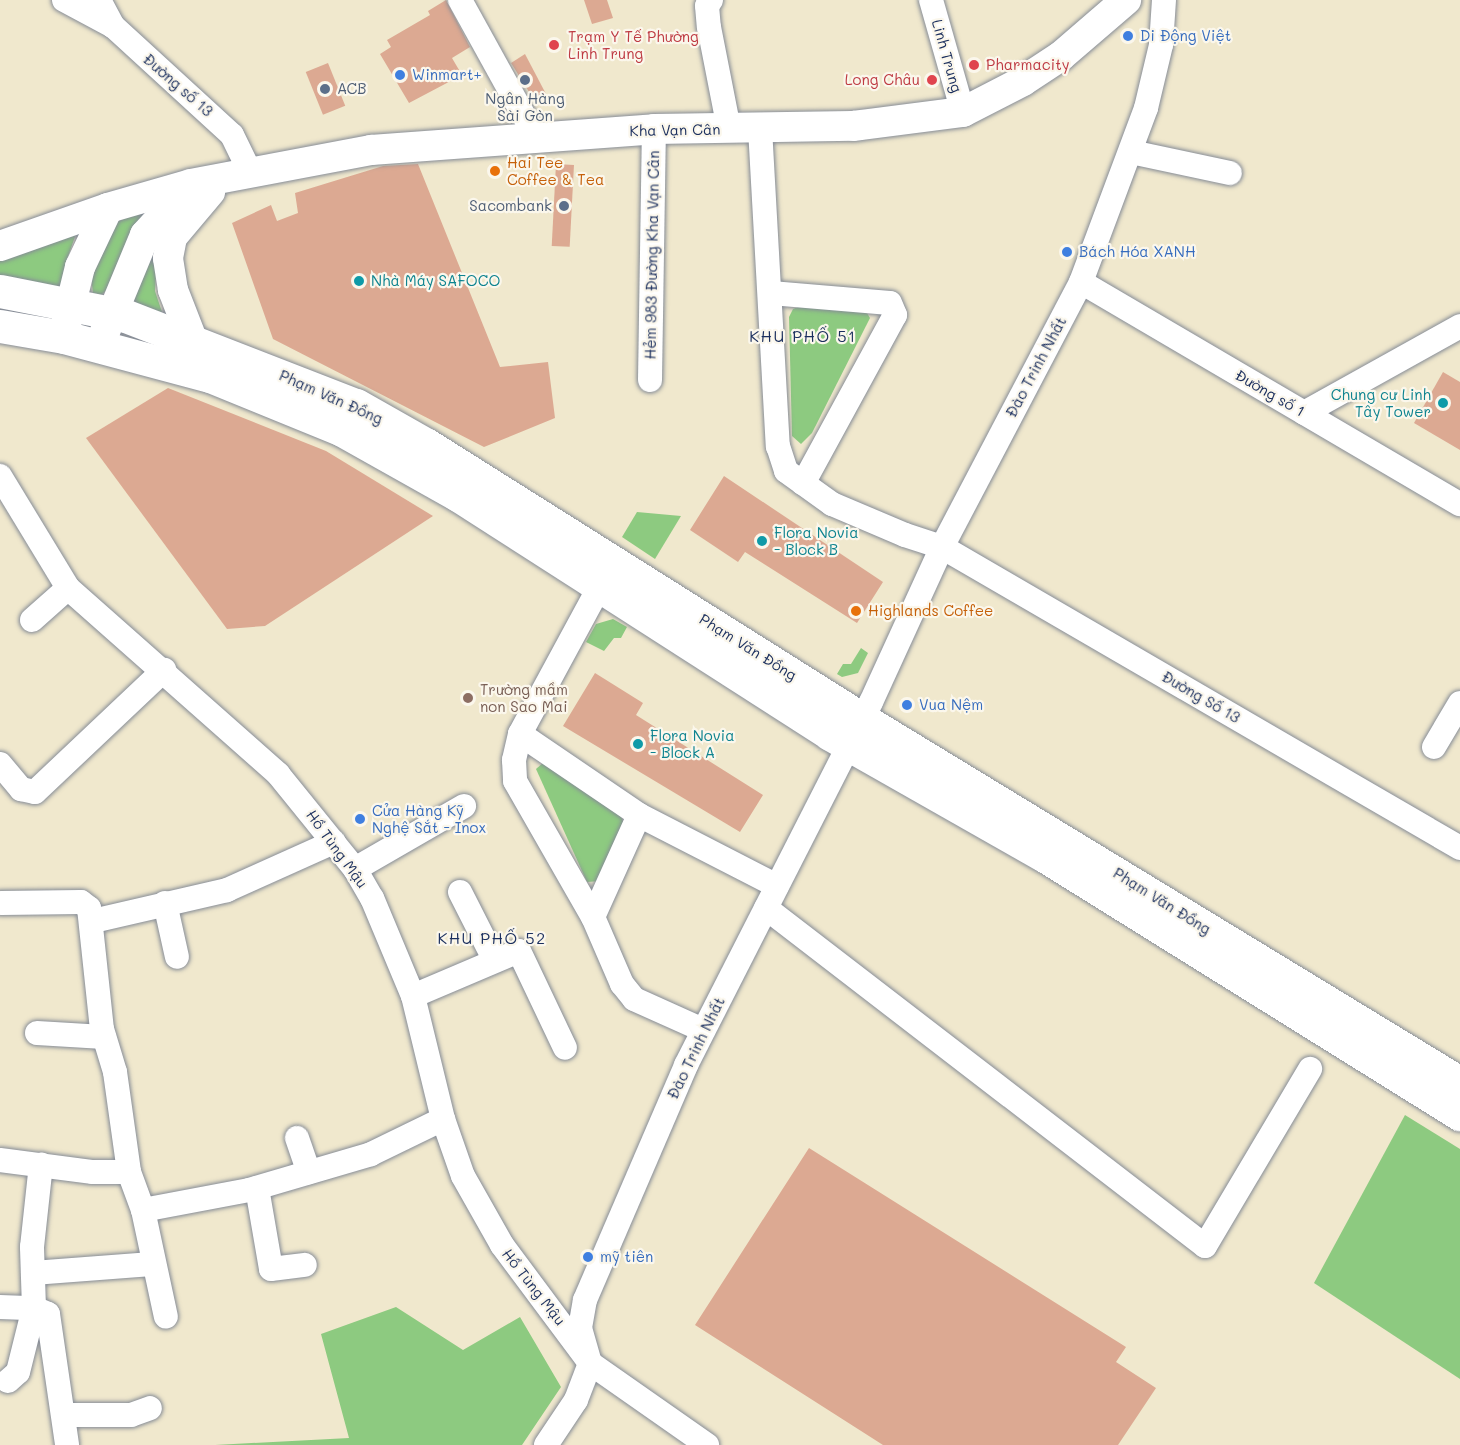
<!DOCTYPE html>
<html>
<head>
<meta charset="utf-8">
<style>
  body { margin:0 }
  #map { position:relative; width:1460px; height:1445px; overflow:hidden; background:#f0e8cd; font-family:Mali,sans-serif }
  div>[style] { position:absolute }
  [style*='--x'] { left:calc(var(--x)*1px); top:calc(var(--y)*1px); width:calc(var(--w)*1px); rotate:calc(var(--a)*1deg) }
  .green>* { inset:0; background:#8dca80 }
  .building>* { inset:0; background:#dca992; transform-origin:0 0 }
  .roads { filter:drop-shadow(0 0 2px #868c96) drop-shadow(0 0 2px #868c96) }
  .minor>* { height:24px; margin:-12px; padding:0 12px; transform-origin:12px; border-radius:12px; background:#fff }
  .major>* { height:30px; margin:-15px; padding:0 15px; transform-origin:15px; border-radius:15px; background:#fff }
  .highway>* { height:33px; margin:-16.5px; padding:0 16.5px; transform-origin:16.5px; border-radius:16.5px; background:#fff }
  .dots>* { width:16px; height:16px; translate:-50% -50%; box-sizing:border-box; border:3px solid #fbf7ec; border-radius:50% }
  span { translate:-50% -50%; white-space:nowrap; text-align:center; line-height:1.15; -webkit-text-stroke:4.5px #fbf7ec; paint-order:stroke }
  .health-label { font-size:15px; color:#be3a42 }
  .left { translate:0 -50%; text-align:left }
  .right { translate:-100% -50%; text-align:right }
  .shop-label { font-size:15px; color:#366cbe }
  .street-label { font-size:15px; color:#1b2f5e }
  .service-label { font-size:15px; color:#4e5e75 }
  .food-label { font-size:15px; color:#c56008 }
  .culture-label { font-size:15px; color:#0d838f }
  .education-label { font-size:15px; color:#785e54 }
  .neighbourhood-label { font-size:16px; color:#1b2f5e; letter-spacing:1.5px }
</style>
</head>
<body>
<div id="map">
  <div class="green">
    <div style="clip-path:polygon(160px 204px,108px 289px,101px 295px,93px 293px,90px 269px,114px 223px)"></div>
    <div style="clip-path:polygon(77px 231px,65px 265px,66px 293px,0 286px,0 261px)"></div>
    <div style="clip-path:polygon(150px 249px,157px 253px,155px 291px,162px 312px,124px 305px)"></div>
    <div style="clip-path:polygon(803px 305px,864px 308px,870px 318px,812px 433px,801px 444px,792px 436px,789px 317px,793px 309px)"></div>
    <div style="clip-path:polygon(637px 512px,681px 516px,655px 559px,622px 537px)"></div>
    <div style="clip-path:polygon(613px 619px,627px 627px,621px 638px,614px 638px,604px 651px,586px 642px,596px 624px)"></div>
    <div style="clip-path:polygon(861px 648px,868px 653px,858px 673px,842px 677px,837px 674px,843px 664px,851px 664px)"></div>
    <div style="clip-path:polygon(544px 762px,620px 814px,625px 826px,601px 881px,587px 882px,536px 769px)"></div>
    <div style="clip-path:polygon(1405px 1115px,1460px 1149px,1460px 1379px,1314px 1283px)"></div>
    <div style="clip-path:polygon(396px 1307px,463px 1350px,520px 1317px,561px 1387px,522px 1445px,215px 1445px,349px 1438px,321px 1334px)"></div>
  </div>
  <div class="building">
    <div style="clip-path:polygon(446px 0,470px 47px,452px 58px,462px 75px,409px 103px,380px 54px,391px 47px,387px 40px,430px 15px,428px 11px)"></div>
    <div style="clip-path:polygon(584px 0,607px 0,613px 18px,592px 24px)"></div>
    <div style="clip-path:polygon(525px 54px,546px 94px,534px 100px,511px 63px)"></div>
    <div style="left:328px;top:63px;width:46px;height:24px;rotate:68deg"></div>
    <div style="clip-path:polygon(418px 164px,500px 367px,548px 362px,555px 418px,484px 447px,273px 339px,232px 223px,271px 205px,277px 221px,298px 213px,295px 193px,383px 166px)"></div>
    <div style="left:556px;top:164px;width:18px;height:82px;rotate:3deg"></div>
    <div style="clip-path:polygon(1443px 372px,1460px 382px,1460px 450px,1414px 423px)"></div>
    <div style="clip-path:polygon(168px 388px,326px 451px,433px 516px,265px 626px,227px 629px,86px 438px)"></div>
    <div style="clip-path:polygon(724px 476px,883px 582px,857px 623px,745px 552px,738px 562px,690px 530px)"></div>
    <div style="clip-path:polygon(595px 673px,643px 703px,636px 715px,763px 795px,740px 832px,563px 726px)"></div>
    <div style="clip-path:polygon(809px 1148px,1126px 1347px,1116px 1362px,1156px 1388px,1118px 1445px,883px 1445px,695px 1325px)"></div>
  </div>
  <div class="roads">
    <div class="minor">
      <div style="--x:64;--y:0;--w:55;--a:28"></div>
      <div style="--x:99;--y:0;--w:30;--a:62"></div>
      <div style="--x:113;--y:26;--w:161;--a:42.5"></div>
      <div style="--x:232;--y:135;--w:43;--a:64"></div>
      <div style="--x:460;--y:0;--w:155;--a:61.1"></div>
      <div style="--x:711;--y:0;--w:7;--a:124"></div>
      <div style="--x:707;--y:6;--w:21;--a:85"></div>
      <div style="--x:709;--y:27;--w:104;--a:78.9"></div>
      <div style="--x:931;--y:0;--w:116;--a:74.1"></div>
      <div style="--x:760;--y:128;--w:319;--a:86.8"></div>
      <div style="--x:778;--y:446;--w:26;--a:72"></div>
      <div style="--x:786;--y:471;--w:57;--a:35.7"></div>
      <div style="--x:832;--y:504;--w:79;--a:23"></div>
      <div style="--x:905;--y:535;--w:39;--a:18"></div>
      <div style="--x:942;--y:547;--w:599;--a:30.16"></div>
      <div style="--x:1131;--y:152;--w:101;--a:12"></div>
      <div style="--x:1081;--y:282;--w:439;--a:30.4"></div>
      <div style="--x:771;--y:293;--w:119;--a:4.8"></div>
      <div style="--x:890;--y:303;--w:13;--a:67"></div>
      <div style="--x:895;--y:315;--w:192;--a:118.6"></div>
      <div style="--x:650;--y:380;--w:251;--a:-89.1"></div>
      <div style="--x:1304;--y:413;--w:179;--a:-29.1"></div>
      <div style="--x:0;--y:476;--w:131;--a:58.7"></div>
      <div style="--x:68;--y:588;--w:281;--a:41.5"></div>
      <div style="--x:278;--y:774;--w:122;--a:51"></div>
      <div style="--x:355;--y:869;--w:34;--a:60"></div>
      <div style="--x:372;--y:898;--w:106;--a:67.3"></div>
      <div style="--x:413;--y:996;--w:127;--a:76.3"></div>
      <div style="--x:443;--y:1119;--w:60;--a:70.7"></div>
      <div style="--x:463;--y:1176;--w:79;--a:60.5"></div>
      <div style="--x:502;--y:1245;--w:147;--a:53.3"></div>
      <div style="--x:590;--y:1363;--w:143;--a:35"></div>
      <div style="--x:601;--y:584;--w:170;--a:118.4"></div>
      <div style="--x:520;--y:734;--w:27;--a:103"></div>
      <div style="--x:514;--y:760;--w:21;--a:87"></div>
      <div style="--x:515;--y:781;--w:157;--a:60.2"></div>
      <div style="--x:593;--y:917;--w:73;--a:66.6"></div>
      <div style="--x:622;--y:984;--w:19;--a:51"></div>
      <div style="--x:634;--y:999;--w:76;--a:24.2"></div>
      <div style="--x:32;--y:620;--w:48;--a:-41.6"></div>
      <div style="--x:520;--y:734;--w:144;--a:34.2"></div>
      <div style="--x:639;--y:815;--w:155;--a:27.2"></div>
      <div style="--x:1434;--y:747;--w:51;--a:-59.4"></div>
      <div style="--x:0;--y:764;--w:33;--a:50"></div>
      <div style="--x:21;--y:789;--w:14;--a:12"></div>
      <div style="--x:35;--y:792;--w:178;--a:-43.4"></div>
      <div style="--x:355;--y:869;--w:126;--a:-30"></div>
      <div style="--x:460;--y:892;--w:77;--a:63.1"></div>
      <div style="--x:1;--y:903;--w:80;--a:-0.7"></div>
      <div style="--x:81;--y:902;--w:10;--a:37"></div>
      <div style="--x:89;--y:908;--w:122;--a:83.9"></div>
      <div style="--x:102;--y:1029;--w:45;--a:73.2"></div>
      <div style="--x:115;--y:1072;--w:101;--a:82"></div>
      <div style="--x:165;--y:903;--w:55;--a:77.5"></div>
      <div style="--x:766;--y:908;--w:554;--a:37.59"></div>
      <div style="--x:1205;--y:1246;--w:206;--a:-59.3"></div>
      <div style="--x:593;--y:917;--w:112;--a:-65.7"></div>
      <div style="--x:93;--y:921;--w:138;--a:-13"></div>
      <div style="--x:227;--y:890;--w:117;--a:-24.2"></div>
      <div style="--x:413;--y:996;--w:115;--a:-23"></div>
      <div style="--x:519;--y:951;--w:107;--a:64.6"></div>
      <div style="--x:37;--y:1033;--w:67;--a:3.4"></div>
      <div style="--x:297;--y:1138;--w:36;--a:71"></div>
      <div style="--x:0;--y:1160;--w:94;--a:7.4"></div>
      <div style="--x:93;--y:1172;--w:36;--a:0"></div>
      <div style="--x:129;--y:1172;--w:40;--a:69.8"></div>
      <div style="--x:143;--y:1210;--w:108;--a:-10.7"></div>
      <div style="--x:249;--y:1190;--w:127;--a:-16.4"></div>
      <div style="--x:371;--y:1154;--w:80;--a:-25.9"></div>
      <div style="--x:257;--y:1188;--w:82;--a:80.2"></div>
      <div style="--x:271;--y:1269;--w:34;--a:-7"></div>
      <div style="--x:143;--y:1210;--w:109;--a:77.9"></div>
      <div style="--x:33;--y:1273;--w:119;--a:-4.3"></div>
      <div style="--x:0;--y:1307;--w:34;--a:2"></div>
      <div style="--x:34;--y:1308;--w:61;--a:-91.9"></div>
      <div style="--x:32;--y:1247;--w:83;--a:-83.8"></div>
      <div style="--x:590;--y:1363;--w:36;--a:-106"></div>
      <div style="--x:580;--y:1328;--w:28;--a:-80"></div>
      <div style="--x:585;--y:1300;--w:256;--a:-66.7"></div>
      <div style="--x:686;--y:1065;--w:407;--a:-63"></div>
      <div style="--x:871;--y:702;--w:170;--a:-65.4"></div>
      <div style="--x:942;--y:547;--w:299;--a:-62.3"></div>
      <div style="--x:1081;--y:282;--w:186;--a:-69.5"></div>
      <div style="--x:1146;--y:108;--w:65;--a:-76.6"></div>
      <div style="--x:1161;--y:45;--w:45;--a:-86.2"></div>
      <div style="--x:8;--y:1381;--w:13;--a:-42"></div>
      <div style="--x:18;--y:1372;--w:66;--a:-76"></div>
      <div style="--x:34;--y:1308;--w:15;--a:23"></div>
      <div style="--x:48;--y:1314;--w:132;--a:81.7"></div>
      <div style="--x:64;--y:1415;--w:67;--a:0"></div>
      <div style="--x:131;--y:1415;--w:20;--a:-20"></div>
      <div style="--x:546;--y:1445;--w:54;--a:-56.3"></div>
      <div style="--x:576;--y:1400;--w:40;--a:-69"></div>
    </div>
    <div class="major">
      <div style="--x:0;--y:246;--w:114;--a:-19.4"></div>
      <div style="--x:108;--y:208;--w:86;--a:-16.1"></div>
      <div style="--x:191;--y:184;--w:183;--a:-10.7"></div>
      <div style="--x:371;--y:150;--w:284;--a:-4.2"></div>
      <div style="--x:654;--y:129;--w:199;--a:-0.9"></div>
      <div style="--x:853;--y:126;--w:111;--a:-7.3"></div>
      <div style="--x:963;--y:112;--w:68;--a:-27.3"></div>
      <div style="--x:1023;--y:81;--w:45;--a:-33.3"></div>
      <div style="--x:1061;--y:56;--w:86;--a:-40.7"></div>
      <div style="--x:65;--y:328;--w:63;--a:-76.2"></div>
      <div style="--x:80;--y:267;--w:65;--a:-64.6"></div>
      <div style="--x:192;--y:339;--w:53;--a:-111.2"></div>
      <div style="--x:173;--y:290;--w:32;--a:-99"></div>
      <div style="--x:168;--y:258;--w:21;--a:-79"></div>
      <div style="--x:172;--y:237;--w:59;--a:-49.8"></div>
      <div style="--x:99;--y:346;--w:120;--a:-67.5"></div>
      <div style="--x:145;--y:235;--w:65;--a:-47.5"></div>
    </div>
    <div class="highway">
      <div style="--x:0;--y:291;--w:128;--a:11.2"></div>
      <div style="--x:126;--y:316;--w:247;--a:21.2"></div>
      <div style="--x:356;--y:405;--w:81;--a:29.4"></div>
      <div style="--x:427;--y:445;--w:514;--a:32.21"></div>
      <div style="--x:862;--y:719;--w:700;--a:31.33"></div>
      <div style="--x:0;--y:326;--w:65;--a:9.8"></div>
      <div style="--x:64;--y:337;--w:151;--a:15"></div>
      <div style="--x:210;--y:376;--w:143;--a:22.2"></div>
      <div style="--x:342;--y:430;--w:133;--a:29.3"></div>
      <div style="--x:458;--y:495;--w:442;--a:32.7"></div>
      <div style="--x:830;--y:734;--w:247;--a:29.6"></div>
      <div style="--x:1045;--y:856;--w:489;--a:31.9"></div>
    </div>
  </div>
  <div class="dots">
    <div style="left:1128px;top:36px;background:#3f7fe0"></div>
    <div style="left:554px;top:45px;background:#e0444e"></div>
    <div style="left:974px;top:65px;background:#e0444e"></div>
    <div style="left:400px;top:75px;background:#3f7fe0"></div>
    <div style="left:525px;top:80px;background:#5c6f8a"></div>
    <div style="left:932px;top:80px;background:#e0444e"></div>
    <div style="left:325px;top:89px;background:#5c6f8a"></div>
    <div style="left:495px;top:171px;background:#e8710a"></div>
    <div style="left:564px;top:206px;background:#5c6f8a"></div>
    <div style="left:1067px;top:252px;background:#3f7fe0"></div>
    <div style="left:359px;top:281px;background:#0f9aa8"></div>
    <div style="left:1443px;top:403px;background:#0f9aa8"></div>
    <div style="left:762px;top:541px;background:#0f9aa8"></div>
    <div style="left:856px;top:611px;background:#e8710a"></div>
    <div style="left:468px;top:698px;background:#8d6e63"></div>
    <div style="left:907px;top:705px;background:#3f7fe0"></div>
    <div style="left:638px;top:744px;background:#0f9aa8"></div>
    <div style="left:360px;top:819px;background:#3f7fe0"></div>
    <div style="left:588px;top:1257px;background:#3f7fe0"></div>
  </div>
  <div class="health-label">
    <span class="left" style="left:568px;top:45px">Trạm Y Tế Phường<br>Linh Trung</span>
    <span class="left" style="left:986px;top:65px">Pharmacity</span>
    <span class="right" style="left:920px;top:80px">Long Châu</span>
  </div>
  <div class="shop-label">
    <span class="left" style="left:1140px;top:36px">Di Động Việt</span>
    <span class="left" style="left:412px;top:75px">Winmart+</span>
    <span class="left" style="left:1079px;top:252px">Bách Hóa XANH</span>
    <span class="left" style="left:919px;top:705px">Vua Nệm</span>
    <span class="left" style="left:372px;top:819px">Cửa Hàng Kỹ<br>Nghệ Sắt - Inox</span>
    <span class="left" style="left:600px;top:1257px">mỹ tiên</span>
  </div>
  <div class="street-label">
    <span style="left:947px;top:56px;rotate:74deg">Linh Trung</span>
    <span style="left:178px;top:85px;rotate:41deg">Đường số 13</span>
    <span style="left:675px;top:130px;rotate:-1deg">Kha Vạn Cân</span>
    <span style="left:652px;top:255px;rotate:-89deg">Hẻm 983 Đường Kha Vạn Cân</span>
    <span style="left:1036px;top:367px;rotate:-62deg">Đào Trinh Nhất</span>
    <span style="left:1270px;top:393px;rotate:30deg">Đường số 1</span>
    <span style="left:331px;top:397px;rotate:24deg">Phạm Văn Đồng</span>
    <span style="left:748px;top:647px;rotate:32deg">Phạm Văn Đồng</span>
    <span style="left:1201px;top:697px;rotate:30deg">Đường Số 13</span>
    <span style="left:337px;top:849px;rotate:54deg">Hồ Tùng Mậu</span>
    <span style="left:1162px;top:901px;rotate:32deg">Phạm Văn Đồng</span>
    <span style="left:696px;top:1048px;rotate:-64deg">Đào Trinh Nhất</span>
    <span style="left:534px;top:1287px;rotate:52deg">Hồ Tùng Mậu</span>
  </div>
  <div class="service-label">
    <span class="left" style="left:337px;top:89px">ACB</span>
    <span style="left:525px;top:107px">Ngân Hàng<br>Sài Gòn</span>
    <span class="right" style="left:552px;top:206px">Sacombank</span>
  </div>
  <div class="food-label">
    <span class="left" style="left:507px;top:171px">Hai Tee<br>Coffee &amp; Tea</span>
    <span class="left" style="left:868px;top:611px">Highlands Coffee</span>
  </div>
  <div class="culture-label">
    <span class="left" style="left:371px;top:281px">Nhà Máy SAFOCO</span>
    <span class="right" style="left:1431px;top:403px">Chung cư Linh<br>Tây Tower</span>
    <span class="left" style="left:774px;top:541px">Flora Novia<br>- Block B</span>
    <span class="left" style="left:650px;top:744px">Flora Novia<br>- Block A</span>
  </div>
  <div class="education-label">
    <span class="left" style="left:480px;top:698px">Trường mầm<br>non Sao Mai</span>
  </div>
  <div class="neighbourhood-label">
    <span style="left:803px;top:336px">KHU PHỐ 51</span>
    <span style="left:492px;top:938px">KHU PHỐ 52</span>
  </div>
</div>
</body>
</html>
